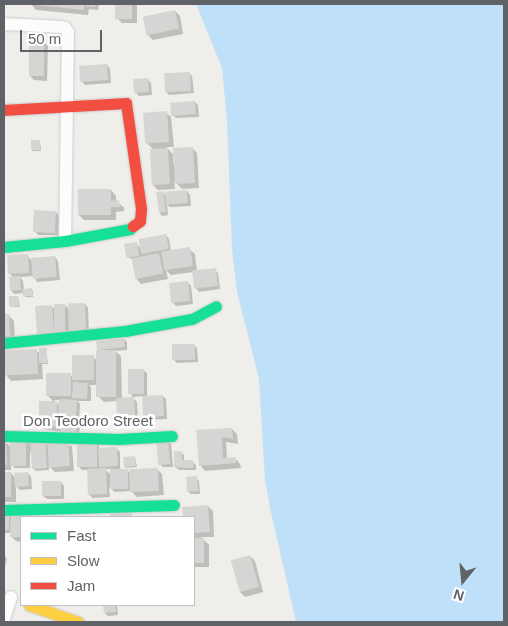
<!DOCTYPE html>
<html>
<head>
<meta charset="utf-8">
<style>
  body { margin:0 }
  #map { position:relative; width:508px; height:626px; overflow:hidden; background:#efeeea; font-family:Helvetica,sans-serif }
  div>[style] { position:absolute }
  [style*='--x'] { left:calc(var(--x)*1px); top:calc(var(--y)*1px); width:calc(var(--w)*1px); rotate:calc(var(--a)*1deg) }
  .water>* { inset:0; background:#bfe0f9 }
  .shadow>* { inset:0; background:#0003 }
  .building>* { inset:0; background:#d6d5d3; transform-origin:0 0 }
  .roads { filter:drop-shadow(0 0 1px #cbcccc) drop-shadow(0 0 1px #cbcccc) }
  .street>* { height:12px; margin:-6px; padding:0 6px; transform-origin:6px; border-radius:6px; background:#fdfcfc }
  .fast>* { height:11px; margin:-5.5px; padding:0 5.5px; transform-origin:5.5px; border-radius:5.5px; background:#16e098 }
  .slow>* { height:11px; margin:-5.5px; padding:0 5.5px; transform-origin:5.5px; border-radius:5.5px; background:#ffcf43 }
  .jam>* { height:11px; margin:-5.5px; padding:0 5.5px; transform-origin:5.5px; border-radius:5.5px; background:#f24e42 }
  span { translate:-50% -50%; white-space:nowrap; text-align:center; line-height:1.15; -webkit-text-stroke:5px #fff; paint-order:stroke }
  .street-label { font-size:15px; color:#5f6368 }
  .frame { position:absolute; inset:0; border:5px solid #5f6368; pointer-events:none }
  .legend { position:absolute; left:20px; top:516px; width:175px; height:90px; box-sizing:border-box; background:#fff; border:1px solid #bfc1c3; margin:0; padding:6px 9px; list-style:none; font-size:15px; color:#5f6368 }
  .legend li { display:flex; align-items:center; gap:10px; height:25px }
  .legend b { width:25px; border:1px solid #bfc1c3 }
  .north { position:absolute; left:438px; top:556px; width:50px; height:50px; -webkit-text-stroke:4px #fff; paint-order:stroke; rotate:197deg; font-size:14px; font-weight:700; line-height:20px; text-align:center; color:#5f6368 }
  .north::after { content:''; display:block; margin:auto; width:18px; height:22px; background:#5f6368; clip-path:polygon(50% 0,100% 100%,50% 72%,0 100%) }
  .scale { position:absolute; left:20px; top:30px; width:82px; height:22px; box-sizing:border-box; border:2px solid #5f6368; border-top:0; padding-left:6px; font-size:15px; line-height:18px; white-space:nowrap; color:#5f6368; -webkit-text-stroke:4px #fff; paint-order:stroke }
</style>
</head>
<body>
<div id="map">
  <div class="water">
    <div style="clip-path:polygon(196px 4px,504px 4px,504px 622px,296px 622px,270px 508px,265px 480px,259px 379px,237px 292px,232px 249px,227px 121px,222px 68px)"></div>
  </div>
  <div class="shadow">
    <div style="clip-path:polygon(31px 4px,99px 4px,98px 10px,89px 9px,88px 15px,36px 10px)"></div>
    <div style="clip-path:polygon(117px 4px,137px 4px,137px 23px,122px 23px,117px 18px)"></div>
    <div style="clip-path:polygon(175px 11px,180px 16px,183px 34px,153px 40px,148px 35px)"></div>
    <div style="clip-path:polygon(43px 41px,48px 46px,47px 81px,34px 80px,29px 75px)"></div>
    <div style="clip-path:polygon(107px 65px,110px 69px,111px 83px,85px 85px,82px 81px)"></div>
    <div style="clip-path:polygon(189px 73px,192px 76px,194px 93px,169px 95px,166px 92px)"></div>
    <div style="clip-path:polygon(147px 79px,151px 83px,152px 95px,139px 96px,136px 93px)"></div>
    <div style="clip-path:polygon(195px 102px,198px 105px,199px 117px,176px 118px,172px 114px)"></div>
    <div style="clip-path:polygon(166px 112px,171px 117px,174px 147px,166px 147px,173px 154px,173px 163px,192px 148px,197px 153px,199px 188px,182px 189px,174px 181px,175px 189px,158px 190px,153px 185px,154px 150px,147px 143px)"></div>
    <div style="clip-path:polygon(40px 141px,41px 151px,33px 151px,32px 150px)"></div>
    <div style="clip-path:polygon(111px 190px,116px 196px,116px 202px,124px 207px,124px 211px,116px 212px,116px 220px,84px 220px,79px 215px)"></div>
    <div style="clip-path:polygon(187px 191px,190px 195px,191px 206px,170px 207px,167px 204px,168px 215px,162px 216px,159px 212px,163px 192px,166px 196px)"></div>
    <div style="clip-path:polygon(56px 212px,59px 216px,58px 235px,38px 235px,35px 231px)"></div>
    <div style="clip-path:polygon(166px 235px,169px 239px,171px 251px,189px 249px,195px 254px,197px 272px,215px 270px,218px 273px,220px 289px,199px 292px,196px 288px,194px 272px,171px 275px,166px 270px,168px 279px,141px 284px,136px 278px,133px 260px,128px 257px,136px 244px,141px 248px)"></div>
    <div style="clip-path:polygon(27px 255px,31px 260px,55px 257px,58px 261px,60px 280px,37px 282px,34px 276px,20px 277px,23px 281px,24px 290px,33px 291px,33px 297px,25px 297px,24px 293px,14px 294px,11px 290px,14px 278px,10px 274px)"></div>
    <div style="clip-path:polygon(188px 283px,191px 286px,193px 304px,176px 306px,173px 303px)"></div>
    <div style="clip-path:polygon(18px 297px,20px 307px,12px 307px,10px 306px)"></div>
    <div style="clip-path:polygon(85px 304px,88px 308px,89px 334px,41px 337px,51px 306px,56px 310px,65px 305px,70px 310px)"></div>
    <div style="clip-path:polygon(8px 315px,14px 321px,15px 341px,4px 341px,4px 316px)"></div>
    <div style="clip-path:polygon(evenodd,124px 339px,127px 342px,127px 350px,115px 351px,121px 356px,122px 399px,133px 398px,137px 402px,138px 422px,121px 423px,118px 420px,117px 401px,104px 402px,99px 397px,98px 385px,89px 385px,91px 387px,91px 401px,77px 401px,80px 404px,79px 419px,76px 419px,80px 424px,79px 435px,43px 429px,40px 426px,54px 402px,47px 395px,70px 375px,74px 378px,93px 356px,97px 361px,101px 351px,98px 348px,124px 339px,54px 400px,60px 400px,60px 406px,54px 400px)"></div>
    <div style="clip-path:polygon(194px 345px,197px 348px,198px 362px,177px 363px,174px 360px)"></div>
    <div style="clip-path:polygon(46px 349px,48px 364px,42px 364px,43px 379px,11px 381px,6px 375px,36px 350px,40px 354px)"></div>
    <div style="clip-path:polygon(143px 370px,147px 373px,147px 397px,163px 396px,166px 399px,167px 419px,147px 420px,144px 417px,143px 396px,133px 397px,130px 393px)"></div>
    <div style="clip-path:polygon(232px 429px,237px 434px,238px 444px,226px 442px,227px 459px,235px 458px,240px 464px,241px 468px,205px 471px,200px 465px,198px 431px)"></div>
    <div style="clip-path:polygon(4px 441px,11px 447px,31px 442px,72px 446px,74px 471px,55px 472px,49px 466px,49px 470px,36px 471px,33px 468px,32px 452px,30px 452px,30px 468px,15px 468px,11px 465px,11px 470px,4px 470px)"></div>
    <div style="clip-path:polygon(157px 441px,171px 443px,173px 467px,163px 467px,160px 464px)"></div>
    <div style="clip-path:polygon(evenodd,78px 442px,99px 445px,99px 449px,116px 448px,120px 452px,120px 470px,127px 470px,130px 473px,157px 469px,162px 474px,164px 495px,137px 497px,131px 491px,115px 492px,109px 487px,110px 497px,93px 498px,89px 495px,88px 470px,82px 470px,79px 467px,78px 442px,105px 469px,111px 469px,111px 475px,105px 469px)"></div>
    <div style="clip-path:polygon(181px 452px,184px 455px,184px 462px,192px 462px,196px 465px,196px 470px,179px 470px,175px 467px)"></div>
    <div style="clip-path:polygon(135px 457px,137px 467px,126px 468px,125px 466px)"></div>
    <div style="clip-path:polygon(4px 473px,11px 473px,16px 479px,27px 473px,31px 476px,32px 489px,20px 490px,16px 486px,16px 502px,4px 502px)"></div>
    <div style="clip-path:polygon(196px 478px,199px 481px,200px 494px,191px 494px,188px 491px)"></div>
    <div style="clip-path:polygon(61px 482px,64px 486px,64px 499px,47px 499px,43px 496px)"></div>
    <div style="clip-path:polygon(208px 506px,213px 511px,214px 537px,201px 537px,209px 545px,209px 567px,194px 567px,194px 517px,184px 517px,183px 508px)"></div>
    <div style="clip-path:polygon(4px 515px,21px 517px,21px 549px,20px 542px,16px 541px,11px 536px,11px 533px,4px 533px)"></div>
    <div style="clip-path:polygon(4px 555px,7px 559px,4px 570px)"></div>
    <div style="clip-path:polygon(250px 556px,255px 561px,263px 592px,245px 597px,240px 592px)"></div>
    <div style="clip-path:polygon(104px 605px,117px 605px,118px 615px,108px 616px,105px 613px)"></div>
  </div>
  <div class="building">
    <div style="clip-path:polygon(27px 4px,84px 4px,84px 10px)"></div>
    <div style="clip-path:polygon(86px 4px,96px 4px,95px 7px,85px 6px)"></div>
    <div style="left:115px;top:4px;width:17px;height:15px"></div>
    <div style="left:175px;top:10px;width:19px;height:33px;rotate:78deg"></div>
    <div style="left:29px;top:39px;width:15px;height:37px"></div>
    <div style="left:107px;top:64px;width:16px;height:28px;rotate:86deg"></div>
    <div style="left:190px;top:72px;width:19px;height:26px;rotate:87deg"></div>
    <div style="left:148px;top:78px;width:14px;height:15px;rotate:86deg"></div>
    <div style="left:195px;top:101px;width:13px;height:25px;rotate:86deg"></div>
    <div style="left:167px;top:111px;width:31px;height:24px;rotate:86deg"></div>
    <div style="left:31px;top:140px;width:9px;height:10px"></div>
    <div style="left:193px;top:147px;width:36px;height:20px;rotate:87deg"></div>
    <div style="left:168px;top:148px;width:36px;height:18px;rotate:87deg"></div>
    <div style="clip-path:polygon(78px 189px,111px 189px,111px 201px,119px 200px,120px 207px,111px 207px,111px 215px,78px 215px)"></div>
    <div style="left:187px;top:190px;width:13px;height:22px;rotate:86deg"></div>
    <div style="left:163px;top:191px;width:21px;height:7px;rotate:82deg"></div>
    <div style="left:34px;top:210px;width:22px;height:22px;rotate:3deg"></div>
    <div style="left:166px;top:234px;width:15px;height:28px;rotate:79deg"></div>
    <div style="left:137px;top:242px;width:14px;height:13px;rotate:82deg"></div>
    <div style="left:190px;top:247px;width:19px;height:29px;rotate:81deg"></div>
    <div style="left:159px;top:253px;width:21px;height:28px;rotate:79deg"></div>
    <div style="left:28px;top:254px;width:19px;height:21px;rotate:87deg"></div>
    <div style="left:55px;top:256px;width:21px;height:24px;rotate:85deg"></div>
    <div style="left:216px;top:268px;width:18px;height:24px;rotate:84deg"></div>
    <div style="left:20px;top:276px;width:14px;height:11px;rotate:86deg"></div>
    <div style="left:188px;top:281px;width:20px;height:19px;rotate:84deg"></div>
    <div style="clip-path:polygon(32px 288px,33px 296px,23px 296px,22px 289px)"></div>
    <div style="clip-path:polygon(9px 296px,18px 296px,19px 306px,9px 307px)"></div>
    <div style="left:85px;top:303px;width:28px;height:17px;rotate:88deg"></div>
    <div style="left:54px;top:304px;width:11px;height:30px"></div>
    <div style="left:52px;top:305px;width:28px;height:17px;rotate:86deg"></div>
    <div style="clip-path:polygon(4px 314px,9px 314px,10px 336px,4px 336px)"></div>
    <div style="left:124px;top:338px;width:9px;height:28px;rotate:84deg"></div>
    <div style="left:172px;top:344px;width:23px;height:16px"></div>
    <div style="left:39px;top:348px;width:8px;height:15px"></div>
    <div style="left:37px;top:349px;width:25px;height:33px;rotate:88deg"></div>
    <div style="left:96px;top:350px;width:20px;height:47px"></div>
    <div style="left:94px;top:355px;width:25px;height:22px;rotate:90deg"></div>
    <div style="left:128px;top:369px;width:16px;height:25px"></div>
    <div style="left:46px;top:373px;width:25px;height:23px"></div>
    <div style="left:73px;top:382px;width:15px;height:16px;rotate:4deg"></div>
    <div style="left:163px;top:395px;width:21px;height:21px;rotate:87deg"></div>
    <div style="left:134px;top:397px;width:22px;height:18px;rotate:87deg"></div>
    <div style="left:59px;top:399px;width:18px;height:17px;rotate:3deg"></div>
    <div style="left:39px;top:401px;width:18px;height:25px"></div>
    <div style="left:61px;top:418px;width:16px;height:14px;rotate:4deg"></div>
    <div style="clip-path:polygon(232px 428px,233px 439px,222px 437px,223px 458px,236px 457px,236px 463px,199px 466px,196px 430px)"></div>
    <div style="clip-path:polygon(6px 439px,7px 465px,4px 465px,4px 440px)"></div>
    <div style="left:68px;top:439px;width:27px;height:21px;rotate:86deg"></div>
    <div style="left:168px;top:439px;width:25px;height:12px;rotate:85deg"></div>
    <div style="left:10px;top:440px;width:16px;height:26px"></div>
    <div style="left:45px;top:440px;width:28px;height:15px;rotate:86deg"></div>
    <div style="left:77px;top:441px;width:20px;height:26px"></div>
    <div style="left:117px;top:447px;width:19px;height:19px;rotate:87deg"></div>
    <div style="clip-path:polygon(174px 451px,182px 451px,182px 460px,193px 460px,193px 468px,174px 467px)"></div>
    <div style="left:135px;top:456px;width:10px;height:12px;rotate:84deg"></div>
    <div style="left:106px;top:468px;width:26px;height:19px;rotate:88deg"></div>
    <div style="left:158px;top:468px;width:23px;height:29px;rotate:88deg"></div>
    <div style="left:110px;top:469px;width:18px;height:20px"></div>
    <div style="left:4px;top:472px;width:7px;height:25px"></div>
    <div style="left:28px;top:472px;width:14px;height:14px;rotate:86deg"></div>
    <div style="left:197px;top:476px;width:15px;height:11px;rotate:86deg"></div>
    <div style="left:42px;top:481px;width:19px;height:15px"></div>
    <div style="clip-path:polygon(208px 505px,210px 532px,194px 533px,194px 517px,183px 517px,182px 507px)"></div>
    <div style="clip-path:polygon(132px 511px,132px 517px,110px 517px,110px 512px)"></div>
    <div style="left:4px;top:513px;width:5px;height:17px"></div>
    <div style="clip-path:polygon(11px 513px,21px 517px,21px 537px,10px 537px)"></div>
    <div style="left:194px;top:538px;width:10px;height:25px"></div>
    <div style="left:250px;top:555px;width:33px;height:20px;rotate:74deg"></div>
    <div style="clip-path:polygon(103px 605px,115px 605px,116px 612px,104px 613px)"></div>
  </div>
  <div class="roads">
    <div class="street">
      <div style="--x:4;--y:24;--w:57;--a:3"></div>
      <div style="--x:61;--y:27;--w:4;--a:14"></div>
      <div style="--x:65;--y:28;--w:5;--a:53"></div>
      <div style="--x:68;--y:32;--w:209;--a:90.8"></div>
      <div style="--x:4;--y:619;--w:23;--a:-72"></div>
    </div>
    <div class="fast">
      <div style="--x:4;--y:247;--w:61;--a:-5.6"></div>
      <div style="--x:65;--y:241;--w:66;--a:-10.5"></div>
      <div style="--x:130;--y:229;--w:4;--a:-45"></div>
      <div style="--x:4;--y:343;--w:122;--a:-5.7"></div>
      <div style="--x:125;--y:331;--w:68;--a:-10.2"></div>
      <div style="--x:192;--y:319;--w:27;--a:-28"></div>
      <div style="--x:4;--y:436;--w:115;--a:1.5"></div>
      <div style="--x:119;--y:439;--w:53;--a:-3.2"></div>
      <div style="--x:4;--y:510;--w:170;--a:-1.7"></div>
    </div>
    <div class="slow">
      <div style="--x:29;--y:605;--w:52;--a:19.1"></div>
    </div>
    <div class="jam">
      <div style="--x:4;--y:110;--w:122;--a:-3.3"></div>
      <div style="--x:126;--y:103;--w:107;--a:81.9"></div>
      <div style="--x:141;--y:209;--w:12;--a:95"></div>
      <div style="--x:140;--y:221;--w:9;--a:144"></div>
    </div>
  </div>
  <div class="street-label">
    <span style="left:88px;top:421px">Don Teodoro Street</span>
  </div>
  <div class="frame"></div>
  <ul class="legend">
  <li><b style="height:6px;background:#16e098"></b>Fast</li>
  <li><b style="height:6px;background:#ffcf43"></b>Slow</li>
  <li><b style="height:6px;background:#f24e42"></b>Jam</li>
  </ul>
  <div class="north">N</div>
  <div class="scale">50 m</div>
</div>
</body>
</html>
